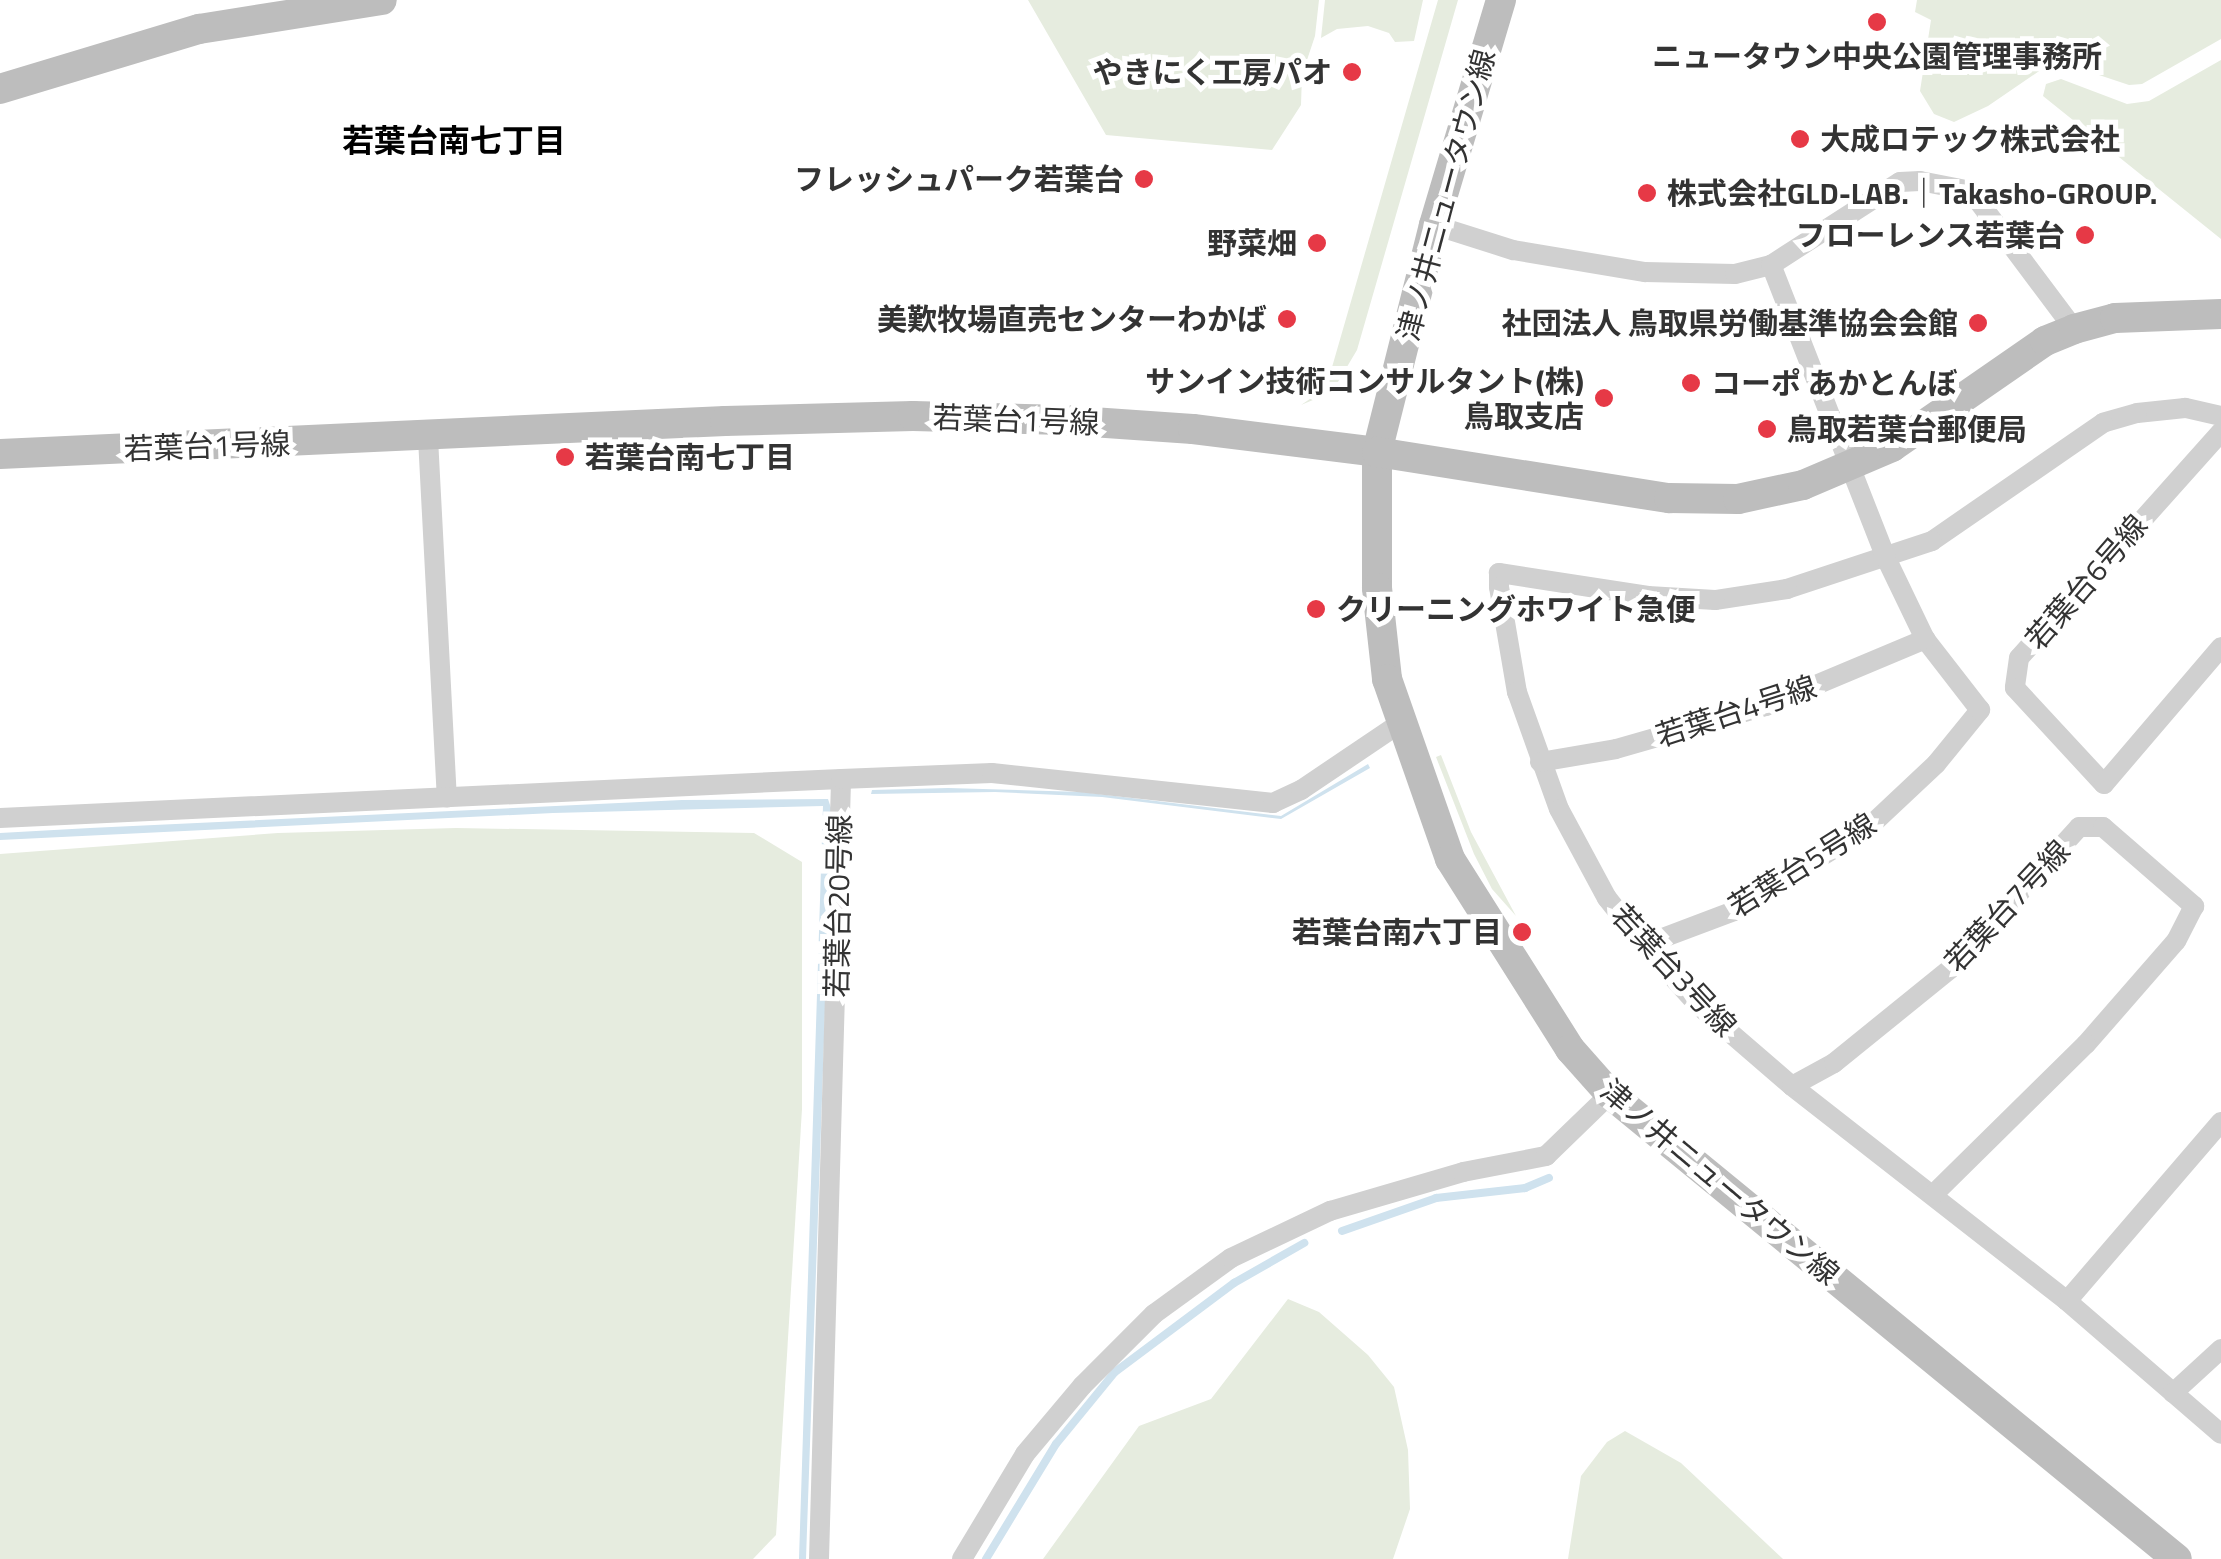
<!DOCTYPE html>
<html>
<head>
<meta charset="utf-8">
<style>
  body { margin:0 }
  #map { position:relative; width:2221px; height:1559px; overflow:hidden; background:#fff; font-family:"Titillium Web","Noto Sans JP",sans-serif }
  div>[style] { position:absolute }
  [style*='--x'] { left:calc(var(--x)*1px); top:calc(var(--y)*1px); width:calc(var(--w)*1px); rotate:calc(var(--a)*1deg) }
  .green>* { inset:0; background:#e6ecdf }
  .water>* { inset:0; background:#cfe2ee }
  .stream>* { height:8px; margin:-4px; padding:0 4px; transform-origin:4px; border-radius:4px; background:#cfe2ee }
  .street>* { height:20px; margin:-10px; padding:0 10px; transform-origin:10px; border-radius:10px; background:#d0d0d0 }
  .secondary>* { height:30px; margin:-15px; padding:0 15px; transform-origin:15px; border-radius:15px; background:#bdbdbd }
  .dots>* { width:28px; height:28px; translate:-50% -50%; box-sizing:border-box; border:5px solid #fff; border-radius:50% }
  span { translate:-50% -50%; white-space:nowrap; text-align:center; line-height:1.15; -webkit-text-stroke:10px #fff; paint-order:stroke }
  .poi-label { font-size:30px; color:#333; font-weight:700 }
  .right { translate:-100% -50%; text-align:right }
  .left { translate:0 -50%; text-align:left }
  .street-label { font-size:30px; color:#333 }
  .neighbourhood-label { font-size:32px; color:#000; font-weight:700 }
</style>
</head>
<body>
<div id="map">
  <div class="green">
    <div style="clip-path:polygon(1028px 0,1319px 0,1315px 36px,1302px 75px,1301px 105px,1272px 150px,1106px 135px)"></div>
    <div style="clip-path:polygon(1325px 0,1423px 0,1414px 41px,1395px 42px,1389px 33px,1368px 26px,1337px 29px,1321px 38px)"></div>
    <div style="clip-path:polygon(1438px 0,1458px 0,1357px 350px,1332px 392px,1301px 405px,1326px 388px)"></div>
    <div style="clip-path:polygon(1917px 0,2221px 0,2221px 39px,2142px 84px,2129px 85px,2066px 64px,2045px 67px,1988px 106px,1954px 122px,1934px 114px,1920px 91px,1931px 20px,1915px 12px)"></div>
    <div style="clip-path:polygon(2221px 60px,2221px 239px,2043px 96px,2046px 84px,2061px 79px,2127px 104px,2149px 101px)"></div>
    <div style="clip-path:polygon(1441px 755px,1471px 832px,1516px 916px,1492px 889px,1474px 854px,1436px 757px)"></div>
    <div style="clip-path:polygon(456px 828px,754px 833px,802px 862px,802px 1109px,776px 1535px,753px 1559px,0 1559px,0 854px,278px 833px)"></div>
    <div style="clip-path:polygon(1288px 1299px,1319px 1312px,1368px 1355px,1394px 1387px,1408px 1450px,1410px 1509px,1393px 1559px,1043px 1559px,1139px 1426px,1211px 1399px)"></div>
    <div style="clip-path:polygon(1625px 1431px,1681px 1463px,1783px 1559px,1568px 1559px,1581px 1476px,1607px 1442px)"></div>
  </div>
  <div class="water">
    <div style="clip-path:polygon(1368px 764px,1370px 768px,1281px 819px,1102px 797px,995px 792px,871px 794px,872px 790px,948px 788px,1082px 792px,1281px 816px)"></div>
    <div style="clip-path:polygon(828px 799px,832px 811px,806px 1559px,799px 1559px,823px 806px,553px 813px,0 840px,0 833px,90px 828px,682px 800px)"></div>
  </div>
  <div class="stream">
    <div style="--x:1342;--y:1231;--w:100;--a:-19.3"></div>
    <div style="--x:1436;--y:1198;--w:90;--a:-6.4"></div>
    <div style="--x:1525;--y:1188;--w:26;--a:-23"></div>
    <div style="--x:986;--y:1559;--w:135;--a:-58.7"></div>
    <div style="--x:1056;--y:1444;--w:93;--a:-50.7"></div>
    <div style="--x:1115;--y:1372;--w:149;--a:-36.8"></div>
    <div style="--x:1234;--y:1283;--w:81;--a:-29.7"></div>
  </div>
  <div class="street">
    <div style="--x:1434;--y:225;--w:83;--a:17.6"></div>
    <div style="--x:1513;--y:250;--w:134;--a:9.5"></div>
    <div style="--x:1645;--y:272;--w:90;--a:1.3"></div>
    <div style="--x:1735;--y:274;--w:37;--a:-14"></div>
    <div style="--x:1771;--y:265;--w:153;--a:-32.8"></div>
    <div style="--x:1900;--y:182;--w:20;--a:-3"></div>
    <div style="--x:1920;--y:181;--w:47;--a:11.1"></div>
    <div style="--x:1966;--y:190;--w:13;--a:39"></div>
    <div style="--x:1976;--y:198;--w:164;--a:53.2"></div>
    <div style="--x:2221;--y:416;--w:37;--a:-167"></div>
    <div style="--x:2185;--y:408;--w:48;--a:174.1"></div>
    <div style="--x:2137;--y:413;--w:35;--a:164"></div>
    <div style="--x:2103;--y:423;--w:208;--a:145.4"></div>
    <div style="--x:1932;--y:541;--w:153;--a:161.7"></div>
    <div style="--x:1787;--y:589;--w:73;--a:171.3"></div>
    <div style="--x:1715;--y:600;--w:67;--a:-176.6"></div>
    <div style="--x:1648;--y:596;--w:151;--a:-171.2"></div>
    <div style="--x:1499;--y:573;--w:14;--a:90"></div>
    <div style="--x:1499;--y:587;--w:107;--a:80.3"></div>
    <div style="--x:1517;--y:692;--w:124;--a:70.3"></div>
    <div style="--x:1559;--y:809;--w:101;--a:61.7"></div>
    <div style="--x:1607;--y:898;--w:60;--a:51.8"></div>
    <div style="--x:1644;--y:945;--w:81;--a:48"></div>
    <div style="--x:1698;--y:1005;--w:124;--a:40.8"></div>
    <div style="--x:1792;--y:1086;--w:349;--a:38"></div>
    <div style="--x:2067;--y:1301;--w:203;--a:40.8"></div>
    <div style="--x:2221;--y:432;--w:303;--a:131.8"></div>
    <div style="--x:2019;--y:658;--w:30;--a:98"></div>
    <div style="--x:2015;--y:688;--w:131;--a:47.2"></div>
    <div style="--x:2104;--y:784;--w:180;--a:-49.5"></div>
    <div style="--x:428;--y:438;--w:360;--a:87"></div>
    <div style="--x:1540;--y:762;--w:77;--a:-9.7"></div>
    <div style="--x:1616;--y:749;--w:156;--a:-16"></div>
    <div style="--x:1766;--y:706;--w:173;--a:-22.8"></div>
    <div style="--x:0;--y:818;--w:842;--a:-2.66"></div>
    <div style="--x:1644;--y:945;--w:96;--a:-20.7"></div>
    <div style="--x:1734;--y:911;--w:160;--a:-32"></div>
    <div style="--x:1870;--y:826;--w:91;--a:-43.2"></div>
    <div style="--x:1936;--y:764;--w:70;--a:-50.8"></div>
    <div style="--x:1980;--y:710;--w:90;--a:-127.8"></div>
    <div style="--x:1925;--y:639;--w:90;--a:-115.7"></div>
    <div style="--x:1886;--y:558;--w:315;--a:-111.4"></div>
    <div style="--x:1792;--y:1086;--w:48;--a:-28.7"></div>
    <div style="--x:1834;--y:1063;--w:149;--a:-39"></div>
    <div style="--x:1950;--y:969;--w:192;--a:-47.7"></div>
    <div style="--x:2079;--y:827;--w:24;--a:0"></div>
    <div style="--x:2103;--y:827;--w:121;--a:41"></div>
    <div style="--x:2194;--y:906;--w:39;--a:117"></div>
    <div style="--x:2176;--y:941;--w:137;--a:131.1"></div>
    <div style="--x:2086;--y:1044;--w:215;--a:135.4"></div>
    <div style="--x:2067;--y:1301;--w:236;--a:-49.3"></div>
    <div style="--x:2173;--y:1393;--w:65;--a:-42.5"></div>
    <div style="--x:819;--y:1559;--w:780;--a:-88.38"></div>
    <div style="--x:841;--y:779;--w:151;--a:-2.3"></div>
    <div style="--x:992;--y:773;--w:283;--a:6.1"></div>
    <div style="--x:1273;--y:803;--w:31;--a:-25"></div>
    <div style="--x:1301;--y:790;--w:122;--a:-34"></div>
    <div style="--x:962;--y:1559;--w:122;--a:-59"></div>
    <div style="--x:1025;--y:1454;--w:89;--a:-50"></div>
    <div style="--x:1082;--y:1386;--w:102;--a:-45"></div>
    <div style="--x:1154;--y:1314;--w:95;--a:-36"></div>
    <div style="--x:1231;--y:1258;--w:110;--a:-25.4"></div>
    <div style="--x:1330;--y:1211;--w:139;--a:-16.3"></div>
    <div style="--x:1463;--y:1172;--w:85;--a:-10.9"></div>
    <div style="--x:1546;--y:1156;--w:89;--a:-44.1"></div>
  </div>
  <div class="secondary">
    <div style="--x:1501;--y:0;--w:235;--a:106.6"></div>
    <div style="--x:1434;--y:225;--w:234;--a:104.1"></div>
    <div style="--x:1377;--y:452;--w:136;--a:90"></div>
    <div style="--x:1377;--y:588;--w:92;--a:83.7"></div>
    <div style="--x:1387;--y:679;--w:191;--a:70.7"></div>
    <div style="--x:1450;--y:859;--w:225;--a:57.7"></div>
    <div style="--x:1570;--y:1049;--w:60;--a:48.4"></div>
    <div style="--x:1610;--y:1094;--w:733;--a:39.36"></div>
    <div style="--x:0;--y:89;--w:208;--a:-16.8"></div>
    <div style="--x:199;--y:29;--w:185;--a:-9"></div>
    <div style="--x:0;--y:454;--w:726;--a:-2.61"></div>
    <div style="--x:725;--y:421;--w:188;--a:-1.5"></div>
    <div style="--x:913;--y:416;--w:150;--a:1.5"></div>
    <div style="--x:1063;--y:420;--w:130;--a:4"></div>
    <div style="--x:1193;--y:429;--w:185;--a:7.1"></div>
    <div style="--x:1377;--y:452;--w:296;--a:9"></div>
    <div style="--x:1669;--y:498;--w:69;--a:0.8"></div>
    <div style="--x:1738;--y:499;--w:66;--a:-12.2"></div>
    <div style="--x:1803;--y:485;--w:97;--a:-23.1"></div>
    <div style="--x:1892;--y:447;--w:186;--a:-34.7"></div>
    <div style="--x:2045;--y:341;--w:31;--a:-22"></div>
    <div style="--x:2074;--y:329;--w:42;--a:-15"></div>
    <div style="--x:2115;--y:318;--w:106;--a:-2.2"></div>
  </div>
  <div class="dots">
    <div style="left:1877px;top:22px;background:#e63946"></div>
    <div style="left:1352px;top:72px;background:#e63946"></div>
    <div style="left:1800px;top:139px;background:#e63946"></div>
    <div style="left:1144px;top:179px;background:#e63946"></div>
    <div style="left:1647px;top:193px;background:#e63946"></div>
    <div style="left:2085px;top:235px;background:#e63946"></div>
    <div style="left:1317px;top:243px;background:#e63946"></div>
    <div style="left:1287px;top:319px;background:#e63946"></div>
    <div style="left:1978px;top:323px;background:#e63946"></div>
    <div style="left:1691px;top:383px;background:#e63946"></div>
    <div style="left:1604px;top:398px;background:#e63946"></div>
    <div style="left:1767px;top:429px;background:#e63946"></div>
    <div style="left:565px;top:457px;background:#e63946"></div>
    <div style="left:1316px;top:609px;background:#e63946"></div>
    <div style="left:1522px;top:932px;background:#e63946"></div>
  </div>
  <div class="poi-label">
    <span style="left:1877px;top:56px">ニュータウン中央公園管理事務所</span>
    <span class="right" style="left:1332px;top:72px">やきにく工房パオ</span>
    <span class="left" style="left:1820px;top:139px">大成ロテック株式会社</span>
    <span class="right" style="left:1124px;top:179px">フレッシュパーク若葉台</span>
    <span class="left" style="left:1667px;top:193px">株式会社GLD-LAB.｜Takasho-GROUP.</span>
    <span class="right" style="left:2065px;top:235px">フローレンス若葉台</span>
    <span class="right" style="left:1297px;top:243px">野菜畑</span>
    <span class="right" style="left:1267px;top:319px">美歎牧場直売センターわかば</span>
    <span class="right" style="left:1958px;top:323px">社団法人 鳥取県労働基準協会会館</span>
    <span class="right" style="left:1584px;top:398px">サンイン技術コンサルタント(株)<br>鳥取支店</span>
    <span class="left" style="left:1711px;top:383px">コーポ あかとんぼ</span>
    <span class="left" style="left:1787px;top:429px">鳥取若葉台郵便局</span>
    <span class="left" style="left:585px;top:457px">若葉台南七丁目</span>
    <span class="left" style="left:1336px;top:609px">クリーニングホワイト急便</span>
    <span class="right" style="left:1502px;top:932px">若葉台南六丁目</span>
  </div>
  <div class="street-label">
    <span style="left:1446px;top:195px;rotate:-75deg">津ノ井ニュータウン線</span>
    <span style="left:1016px;top:420px;rotate:2deg">若葉台1号線</span>
    <span style="left:207px;top:446px;rotate:-2deg">若葉台1号線</span>
    <span style="left:2086px;top:582px;rotate:-49deg">若葉台6号線</span>
    <span style="left:1736px;top:711px;rotate:-18deg">若葉台4号線</span>
    <span style="left:1802px;top:865px;rotate:-32deg">若葉台5号線</span>
    <span style="left:838px;top:906px;rotate:-89deg">若葉台20号線</span>
    <span style="left:2007px;top:906px;rotate:-47deg">若葉台7号線</span>
    <span style="left:1674px;top:970px;rotate:47deg">若葉台3号線</span>
    <span style="left:1720px;top:1182px;rotate:40deg">津ノ井ニュータウン線</span>
  </div>
  <div class="neighbourhood-label">
    <span style="left:454px;top:140px">若葉台南七丁目</span>
  </div>
</div>
</body>
</html>
